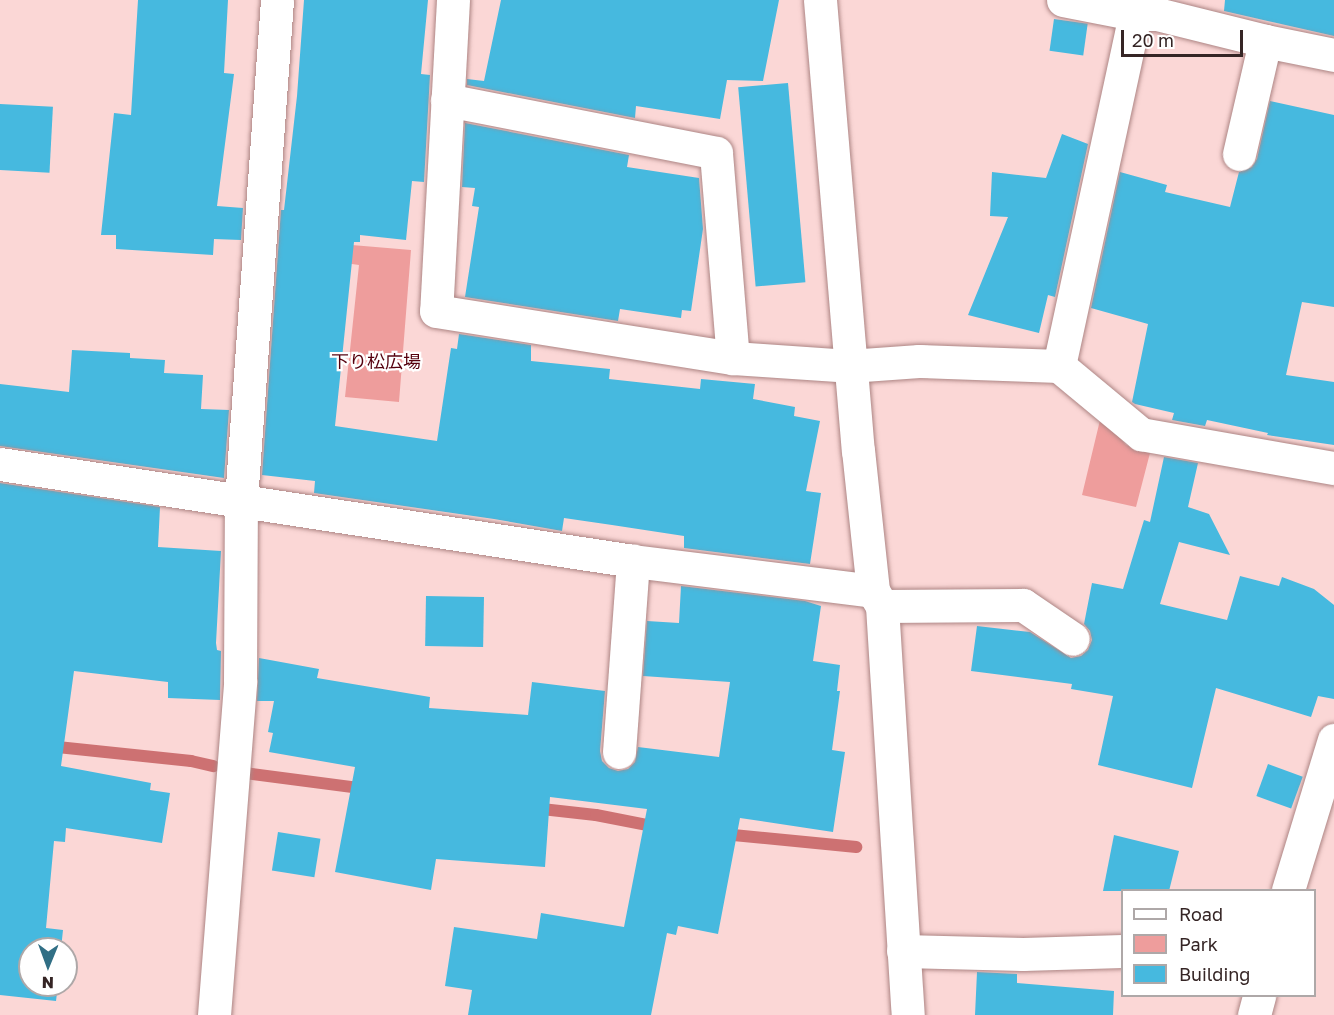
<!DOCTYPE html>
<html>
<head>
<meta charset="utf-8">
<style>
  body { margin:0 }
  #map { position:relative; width:1334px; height:1015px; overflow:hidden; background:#fbd7d6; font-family:"Golos Text","Noto Sans JP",sans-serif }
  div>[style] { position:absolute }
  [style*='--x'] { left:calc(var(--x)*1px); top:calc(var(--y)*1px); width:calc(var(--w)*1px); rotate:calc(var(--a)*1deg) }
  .green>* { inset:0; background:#ee9d9c }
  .stream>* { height:12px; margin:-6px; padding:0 6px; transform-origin:6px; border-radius:6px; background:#cd7172 }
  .building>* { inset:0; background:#46b9df; transform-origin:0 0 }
  .roads { filter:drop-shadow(0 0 2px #ad8584) drop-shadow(0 0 2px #ad8584) }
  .minor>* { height:33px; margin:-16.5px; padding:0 16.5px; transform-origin:16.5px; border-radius:16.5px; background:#fff }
  .tertiary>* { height:33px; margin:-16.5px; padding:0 16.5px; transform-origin:16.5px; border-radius:16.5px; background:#fff }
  span { translate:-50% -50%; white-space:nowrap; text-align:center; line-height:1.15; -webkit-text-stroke:4.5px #fff; paint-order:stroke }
  .park-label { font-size:18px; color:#55000e }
  .legend { position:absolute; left:1121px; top:889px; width:195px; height:108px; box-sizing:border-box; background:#fff; border:2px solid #aea8a8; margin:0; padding:8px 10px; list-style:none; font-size:18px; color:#352525 }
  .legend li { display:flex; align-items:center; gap:12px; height:30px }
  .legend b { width:30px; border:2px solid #aea8a8 }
  .north { position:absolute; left:18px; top:937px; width:60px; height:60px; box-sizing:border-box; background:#fff; border:2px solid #aea8a8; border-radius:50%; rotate:181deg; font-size:16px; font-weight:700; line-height:24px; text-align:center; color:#352525 }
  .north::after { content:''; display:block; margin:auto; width:21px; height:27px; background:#316f85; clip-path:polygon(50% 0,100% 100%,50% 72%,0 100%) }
  .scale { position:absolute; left:1121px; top:30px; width:122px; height:27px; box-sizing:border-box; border:3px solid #352525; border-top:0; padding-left:8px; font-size:18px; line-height:21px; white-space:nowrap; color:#352525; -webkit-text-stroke:4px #fff; paint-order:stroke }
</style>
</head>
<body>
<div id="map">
  <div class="green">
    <div style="clip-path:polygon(340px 244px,411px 250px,399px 402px,345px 397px,359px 265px,338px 262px)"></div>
    <div style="clip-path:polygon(1101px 416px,1126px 445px,1150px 453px,1136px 507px,1082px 495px)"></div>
  </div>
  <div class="stream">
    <div style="--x:48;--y:746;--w:144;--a:6"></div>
    <div style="--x:191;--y:761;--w:23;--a:13"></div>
    <div style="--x:245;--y:773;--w:122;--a:7.5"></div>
    <div style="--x:533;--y:808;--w:63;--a:6.3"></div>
    <div style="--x:596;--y:815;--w:63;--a:11"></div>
    <div style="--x:723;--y:834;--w:134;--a:5.6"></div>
  </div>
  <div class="building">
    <div style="clip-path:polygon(138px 0,228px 0,224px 73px,234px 74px,217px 206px,243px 208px,241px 240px,214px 239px,213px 255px,116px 249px,116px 235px,101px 235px,114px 113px,131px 115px)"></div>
    <div style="clip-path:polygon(304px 0,428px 0,421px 74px,430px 75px,424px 182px,412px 181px,406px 240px,360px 235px,360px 242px,354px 242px,335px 426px,437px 441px,451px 348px,457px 349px,459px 334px,531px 345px,531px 361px,610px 369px,609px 379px,700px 389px,701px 379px,755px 384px,753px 399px,795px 407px,794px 416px,820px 421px,806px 491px,821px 493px,810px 564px,684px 548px,684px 536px,612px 525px,564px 518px,562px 531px,494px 519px,314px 493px,315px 481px,262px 475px,281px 210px,284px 210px,297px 96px)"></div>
    <div style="clip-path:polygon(501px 0,779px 0,763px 81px,727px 80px,720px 119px,636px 106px,635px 118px,467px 85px,467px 79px,484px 81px)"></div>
    <div style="clip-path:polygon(1225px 0,1334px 0,1334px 36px,1224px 11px)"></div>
    <div style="left:1054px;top:19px;width:34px;height:32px;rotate:8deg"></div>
    <div style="left:788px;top:83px;width:200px;height:50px;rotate:85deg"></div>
    <div style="clip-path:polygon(1270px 101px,1334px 115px,1334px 307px,1302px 302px,1286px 375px,1334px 382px,1334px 445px,1267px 435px,1268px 433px,1207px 420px,1205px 426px,1172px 420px,1174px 413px,1135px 404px,1132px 402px,1148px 324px,1091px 308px,1120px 172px,1167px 185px,1165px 192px,1230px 207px,1239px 172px,1252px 167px,1257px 159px)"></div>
    <div style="left:0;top:104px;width:53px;height:66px;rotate:3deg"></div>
    <div style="clip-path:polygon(465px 123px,629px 155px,627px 167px,699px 178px,703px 229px,691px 311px,682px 310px,681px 318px,620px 309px,618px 321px,465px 297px,479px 207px,472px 206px,475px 188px,462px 187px)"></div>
    <div style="clip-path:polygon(1062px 134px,1088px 144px,1055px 297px,1048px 295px,1039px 333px,968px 315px,1008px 217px,990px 216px,992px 172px,1046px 178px)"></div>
    <div style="clip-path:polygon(72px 350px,130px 353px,130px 358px,165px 360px,164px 373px,203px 375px,201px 409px,229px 410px,224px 478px,0 446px,0 384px,69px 392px)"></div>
    <div style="clip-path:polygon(1164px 457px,1198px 463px,1188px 507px,1209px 514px,1230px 555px,1179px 542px,1160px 604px,1227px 620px,1240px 576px,1279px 586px,1282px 577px,1314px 589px,1334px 605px,1334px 699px,1318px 696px,1311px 717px,1216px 688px,1192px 788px,1098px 765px,1113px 696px,1071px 689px,1072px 684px,971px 671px,977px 626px,1030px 632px,1071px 658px,1081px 656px,1088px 650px,1092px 640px,1090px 631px,1084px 624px,1092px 583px,1123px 589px,1144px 520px,1150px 522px)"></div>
    <div style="clip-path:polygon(0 483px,160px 507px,158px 547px,221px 551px,216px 643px,217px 650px,221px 651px,220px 700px,168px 698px,168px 682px,74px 671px,61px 766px,151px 783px,150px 790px,170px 793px,162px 843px,66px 828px,65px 842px,54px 841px,46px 928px,63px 930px,61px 949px,30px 949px,30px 985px,58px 985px,56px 1001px,0 995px)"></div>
    <div style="clip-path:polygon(681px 586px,805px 601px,821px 606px,813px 661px,840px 665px,837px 691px,840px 691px,832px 750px,845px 752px,833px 832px,740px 818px,718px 934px,678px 926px,676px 935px,667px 933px,651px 1015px,468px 1015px,472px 990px,445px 986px,454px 927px,537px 939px,541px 913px,624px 927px,647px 809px,550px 797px,545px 867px,436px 859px,431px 890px,335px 872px,355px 767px,269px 752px,273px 733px,268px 732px,274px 701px,257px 701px,259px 658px,319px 669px,317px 678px,430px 697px,429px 708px,528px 715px,532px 682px,605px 691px,600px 751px,602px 761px,609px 768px,618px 771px,628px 769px,635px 762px,638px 747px,719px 757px,730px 682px,643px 676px,647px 621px,679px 623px)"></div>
    <div style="left:426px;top:596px;width:58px;height:50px;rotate:1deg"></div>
    <div style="left:1268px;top:764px;width:37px;height:34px;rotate:20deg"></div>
    <div style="left:278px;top:832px;width:43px;height:39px;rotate:9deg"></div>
    <div style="clip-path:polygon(1114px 835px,1179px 851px,1169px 891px,1103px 891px)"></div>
    <div style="clip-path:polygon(977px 972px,1017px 974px,1017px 983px,1114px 991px,1113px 1015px,975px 1015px)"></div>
  </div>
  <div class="roads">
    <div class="minor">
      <div style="--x:453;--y:0;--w:311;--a:93.1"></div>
      <div style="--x:436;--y:311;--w:301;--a:9"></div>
      <div style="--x:733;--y:358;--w:116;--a:3.9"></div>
      <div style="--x:849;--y:366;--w:70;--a:-4.1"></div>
      <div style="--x:919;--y:361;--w:140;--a:2"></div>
      <div style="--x:1059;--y:366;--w:107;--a:39.7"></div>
      <div style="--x:1141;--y:434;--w:196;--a:10"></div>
      <div style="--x:1063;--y:0;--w:73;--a:11"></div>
      <div style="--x:1135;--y:14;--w:22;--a:0"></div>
      <div style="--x:1157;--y:14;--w:111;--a:14"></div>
      <div style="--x:1265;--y:41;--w:70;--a:11.5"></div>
      <div style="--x:447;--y:100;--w:274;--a:11.1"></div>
      <div style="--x:716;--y:153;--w:206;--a:85.3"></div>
      <div style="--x:1239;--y:154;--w:116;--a:-77"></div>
      <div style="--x:1059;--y:366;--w:360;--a:-77.8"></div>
      <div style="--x:0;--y:464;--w:640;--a:8.71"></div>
      <div style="--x:633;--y:561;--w:242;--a:7.1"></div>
      <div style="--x:882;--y:606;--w:141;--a:-0.4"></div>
      <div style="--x:1023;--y:605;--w:60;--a:34.2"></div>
      <div style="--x:619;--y:752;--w:192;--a:-85.8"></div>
      <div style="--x:1288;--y:890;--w:157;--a:-73"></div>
      <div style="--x:903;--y:951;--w:120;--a:1.4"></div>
      <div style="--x:1023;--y:954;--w:99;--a:-1.7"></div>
      <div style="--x:214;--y:1015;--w:335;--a:-85.5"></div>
      <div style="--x:240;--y:681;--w:181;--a:-89.7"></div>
      <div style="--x:241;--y:500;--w:501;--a:-85.88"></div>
      <div style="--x:1254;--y:1015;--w:20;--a:-75"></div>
    </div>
    <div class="tertiary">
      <div style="--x:820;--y:0;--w:452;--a:85.2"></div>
      <div style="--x:858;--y:450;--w:142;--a:83.9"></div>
      <div style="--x:873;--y:591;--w:17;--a:59"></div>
      <div style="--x:882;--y:606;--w:410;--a:86.4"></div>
    </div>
  </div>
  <div class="park-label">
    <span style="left:376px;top:361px">下り松広場</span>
  </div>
  <ul class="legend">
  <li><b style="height:8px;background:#fff"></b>Road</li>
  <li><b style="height:16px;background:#ee9d9c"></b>Park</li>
  <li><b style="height:16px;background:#46b9df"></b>Building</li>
  </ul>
  <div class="north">N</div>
  <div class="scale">20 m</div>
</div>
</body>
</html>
